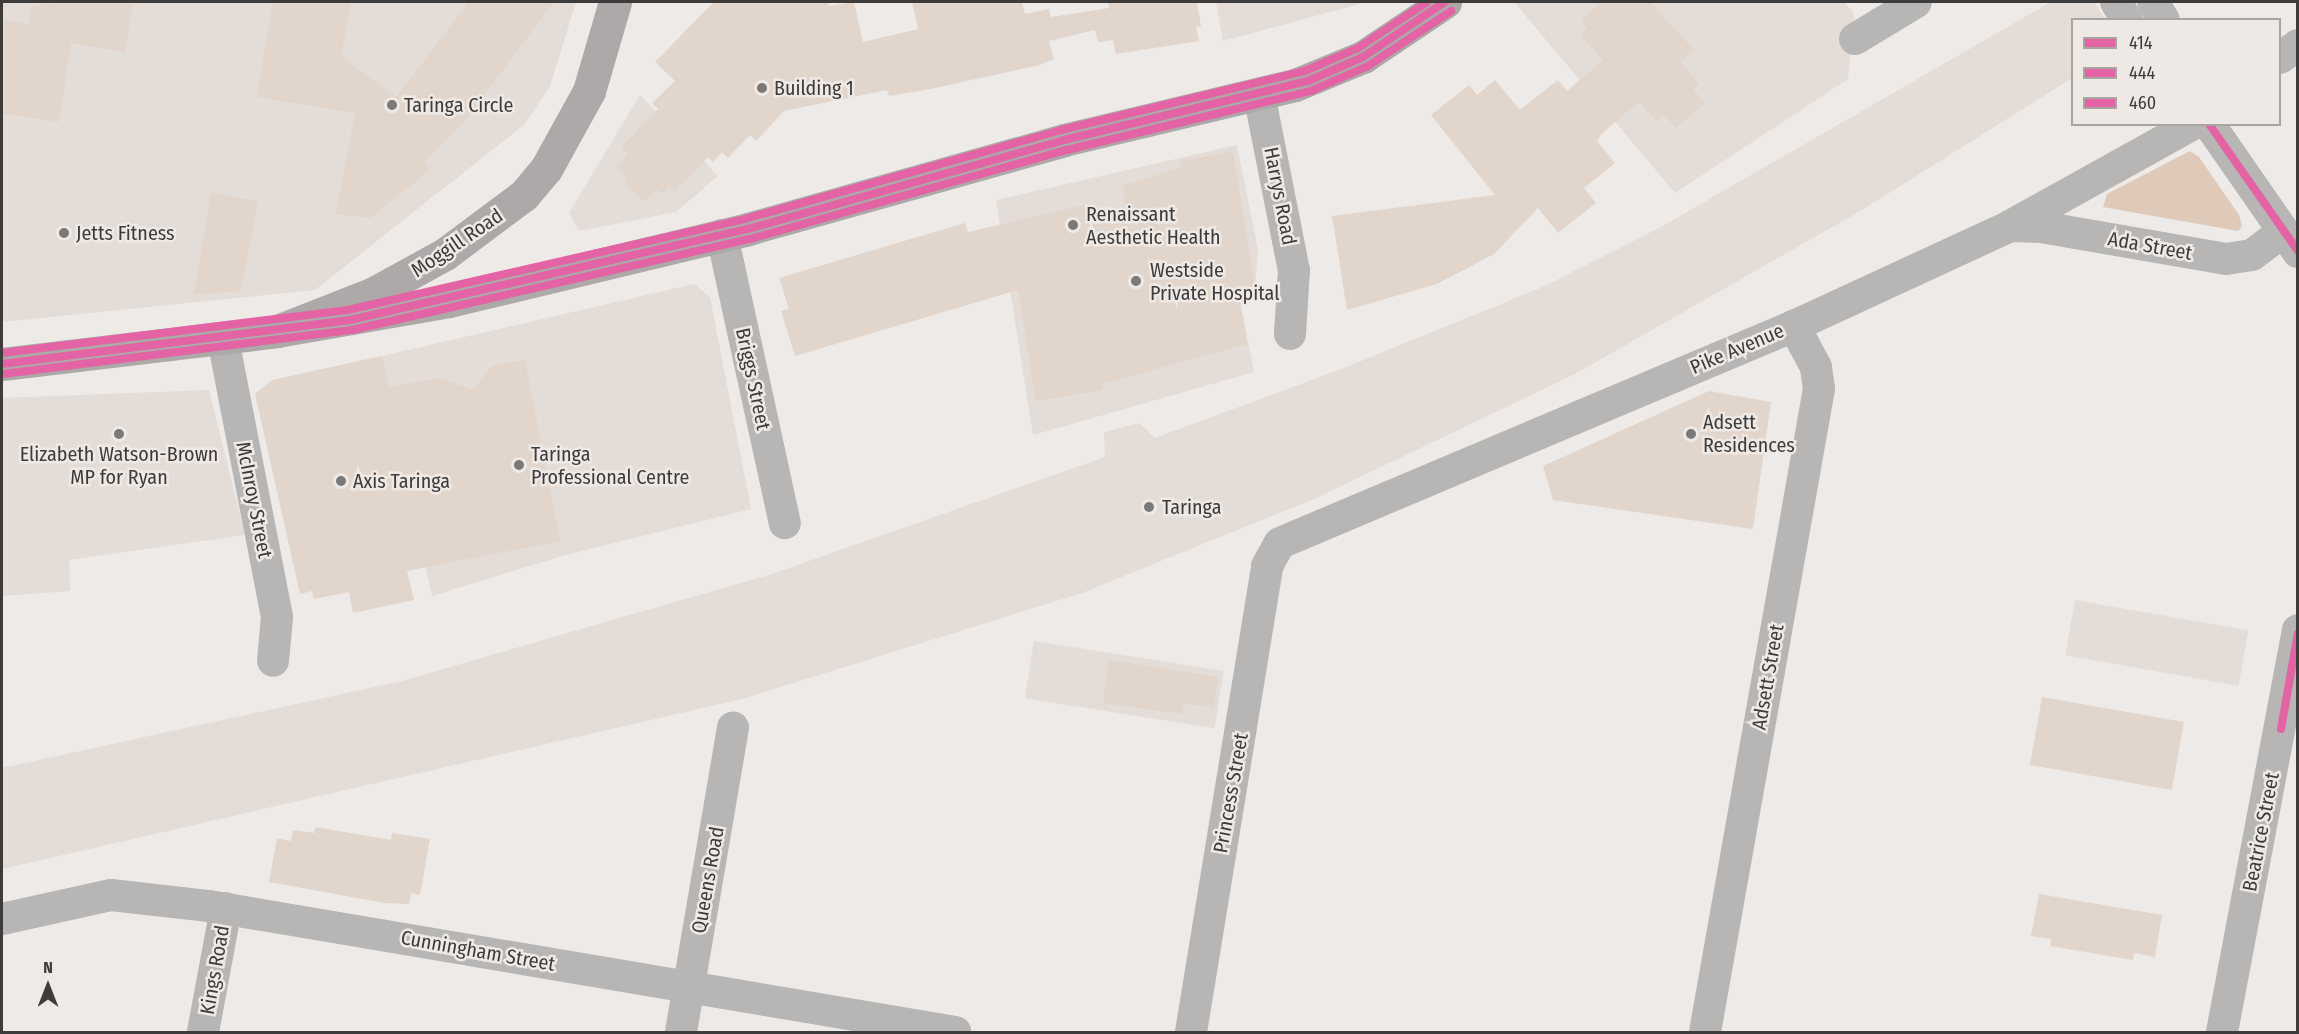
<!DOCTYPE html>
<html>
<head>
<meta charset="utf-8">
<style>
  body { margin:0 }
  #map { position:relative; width:2299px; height:1034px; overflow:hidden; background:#edeae7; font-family:"Fira Sans Condensed",sans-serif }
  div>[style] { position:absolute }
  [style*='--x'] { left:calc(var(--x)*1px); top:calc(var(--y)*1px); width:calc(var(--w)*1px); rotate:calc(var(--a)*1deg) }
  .built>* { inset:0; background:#e4dcd7; transform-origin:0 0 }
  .green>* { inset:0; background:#dfcab9 }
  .building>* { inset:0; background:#e1d5cc; transform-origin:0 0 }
  .minor>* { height:32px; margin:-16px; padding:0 16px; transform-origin:16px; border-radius:16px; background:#b7b6b5 }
  .highway>* { height:33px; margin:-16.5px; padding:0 16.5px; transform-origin:16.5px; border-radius:16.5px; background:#aca9a8 }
  .bus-1>* { height:8px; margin:-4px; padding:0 4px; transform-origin:4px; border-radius:4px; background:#e463a4 }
  .bus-2>* { height:8px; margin:-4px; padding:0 4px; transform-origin:4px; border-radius:4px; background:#e463a4 }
  .bus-3>* { height:8px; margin:-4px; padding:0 4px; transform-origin:4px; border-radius:4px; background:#e463a4 }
  .dots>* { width:16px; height:16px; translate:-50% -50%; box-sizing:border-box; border:3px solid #efe9e5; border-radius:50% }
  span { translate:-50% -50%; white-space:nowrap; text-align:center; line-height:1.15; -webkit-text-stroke:5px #efe9e5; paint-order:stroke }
  .poi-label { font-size:20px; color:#3e3c3b }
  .left { translate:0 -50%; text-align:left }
  .street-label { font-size:20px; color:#3e3c3b }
  .frame { position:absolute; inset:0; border:3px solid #3e3c3b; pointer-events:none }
  .legend { position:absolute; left:2071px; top:18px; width:210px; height:108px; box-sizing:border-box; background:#efe9e5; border:2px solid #a8a4a1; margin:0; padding:8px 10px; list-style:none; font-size:18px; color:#3e3c3b }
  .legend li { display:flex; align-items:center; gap:12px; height:30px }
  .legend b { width:30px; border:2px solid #a8a4a1 }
  .north { position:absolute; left:18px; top:956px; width:60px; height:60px; -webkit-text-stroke:4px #efe9e5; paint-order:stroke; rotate:0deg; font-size:16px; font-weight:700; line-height:24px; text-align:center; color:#3e3c3b }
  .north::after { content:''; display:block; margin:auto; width:21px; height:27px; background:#3e3c3b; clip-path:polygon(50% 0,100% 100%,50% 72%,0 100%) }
</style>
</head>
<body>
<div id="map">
  <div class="built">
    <div style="clip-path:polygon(2px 2px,576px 2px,550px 86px,525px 124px,315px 290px,2px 322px)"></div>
    <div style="clip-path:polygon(1216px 2px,1367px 2px,1223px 41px)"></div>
    <div style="clip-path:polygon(1844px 2px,1854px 13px,1848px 79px,1675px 193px,1515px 3px)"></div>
    <div style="clip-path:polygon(2051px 2px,2094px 2px,2105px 19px,2072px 20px,2072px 78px,1862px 210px,1575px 374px,1314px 499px,1082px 593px,742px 699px,2px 869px,2px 768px,402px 681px,772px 574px,1105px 457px,1104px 432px,1140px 423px,1155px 438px,1344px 368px,1545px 286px,1659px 228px)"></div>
    <div style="clip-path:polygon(640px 95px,718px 176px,676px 212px,579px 231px,569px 213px)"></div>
    <div style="clip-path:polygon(1237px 145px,1258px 250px,1255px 287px,1238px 290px,1254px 372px,1033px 435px,996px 200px)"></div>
    <div style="clip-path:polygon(694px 284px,710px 297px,751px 509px,562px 556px,432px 596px,382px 356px)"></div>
    <div style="clip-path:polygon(209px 390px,245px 535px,69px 560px,70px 591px,2px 596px,2px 398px)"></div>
    <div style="left:2075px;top:600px;width:176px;height:56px;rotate:10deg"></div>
    <div style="left:1034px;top:641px;width:192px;height:58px;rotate:9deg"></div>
  </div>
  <div class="green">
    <div style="clip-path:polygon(2190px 151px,2199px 157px,2239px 215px,2242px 226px,2238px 231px,2103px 207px,2107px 194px)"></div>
  </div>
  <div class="building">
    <div style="clip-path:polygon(62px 2px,133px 2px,125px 52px,71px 43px,59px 122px,2px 113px,2px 19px,28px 24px,31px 7px)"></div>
    <div style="clip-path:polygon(273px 2px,351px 2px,341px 56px,396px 97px,469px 2px,554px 2px,460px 127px,424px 162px,430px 170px,370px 218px,336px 214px,355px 113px,257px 97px)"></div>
    <div style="clip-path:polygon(714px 2px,828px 2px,829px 6px,854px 2px,863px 42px,918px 29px,912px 2px,1022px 2px,1025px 14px,1049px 9px,1051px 17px,1109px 8px,1108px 2px,1197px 2px,1201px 26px,1196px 27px,1199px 41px,1116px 54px,1113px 40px,1098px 42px,1095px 30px,1049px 41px,1054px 59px,1040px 65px,926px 90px,889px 96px,887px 90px,784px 111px,756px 141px,750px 135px,728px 158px,722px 152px,713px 162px,708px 157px,675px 191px,669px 186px,662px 194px,657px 189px,644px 202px,624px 183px,628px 179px,616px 167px,628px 154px,621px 147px,658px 109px,652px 103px,675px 81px,655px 62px)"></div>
    <div style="clip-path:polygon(1602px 2px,1650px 2px,1694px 50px,1680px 62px,1699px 84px,1693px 89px,1705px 103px,1676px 128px,1664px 115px,1657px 121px,1639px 102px,1602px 133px,1597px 141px,1615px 163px,1584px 188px,1596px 203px,1558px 233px,1538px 208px,1494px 254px,1437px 284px,1347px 310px,1332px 216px,1495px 195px,1431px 115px,1469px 85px,1477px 95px,1495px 80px,1520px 110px,1558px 80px,1567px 91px,1603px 60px,1580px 35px,1587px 28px,1581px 21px)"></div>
    <div style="clip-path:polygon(1233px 152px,1255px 287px,1238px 289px,1247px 344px,1102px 384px,1103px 390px,1036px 401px,1018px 290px,795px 356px,781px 311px,789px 309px,779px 278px,965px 223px,968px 232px,1089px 204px,1093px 220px,1127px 213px,1123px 186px,1181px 167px,1179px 161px)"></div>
    <div style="clip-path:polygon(211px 193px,258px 201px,241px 291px,194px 294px)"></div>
    <div style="clip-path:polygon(382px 356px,389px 387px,440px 378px,473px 390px,492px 366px,525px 360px,560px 541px,407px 571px,414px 600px,353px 613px,349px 592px,314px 599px,312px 591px,300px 594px,255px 394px,272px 380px)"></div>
    <div style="clip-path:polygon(1709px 391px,1771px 402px,1753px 529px,1553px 500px,1543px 466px)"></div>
    <div style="clip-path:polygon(1109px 660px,1218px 677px,1214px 708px,1184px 703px,1182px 714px,1103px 703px)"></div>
    <div style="left:2042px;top:697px;width:144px;height:69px;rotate:10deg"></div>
    <div style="clip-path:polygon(316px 827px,391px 840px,392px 833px,430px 839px,420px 895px,411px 893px,409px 904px,385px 903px,269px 882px,277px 838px,291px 841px,293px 830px,314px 833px)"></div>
    <div style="clip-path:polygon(2039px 894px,2162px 915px,2155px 957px,2134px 953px,2133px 960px,2050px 946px,2051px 939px,2031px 936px)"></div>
  </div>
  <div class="minor">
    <div style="--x:2116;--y:2;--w:21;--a:59"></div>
    <div style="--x:2153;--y:2;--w:21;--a:59"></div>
    <div style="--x:1855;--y:39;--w:71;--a:-31.2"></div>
    <div style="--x:2280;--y:58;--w:22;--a:-36"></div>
    <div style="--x:1259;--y:94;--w:179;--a:78.8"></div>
    <div style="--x:1294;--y:270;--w:64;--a:93.6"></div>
    <div style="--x:2209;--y:124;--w:156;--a:55.2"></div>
    <div style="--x:2010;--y:226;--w:31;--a:2"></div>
    <div style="--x:2041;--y:227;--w:188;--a:9.8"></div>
    <div style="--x:2226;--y:259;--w:26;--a:-9"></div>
    <div style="--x:2252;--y:255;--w:39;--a:-37"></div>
    <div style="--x:722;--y:235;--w:295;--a:77.7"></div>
    <div style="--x:223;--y:339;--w:283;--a:79"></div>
    <div style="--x:277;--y:617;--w:44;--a:95.2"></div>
    <div style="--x:2;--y:919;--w:112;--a:-12.4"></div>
    <div style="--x:111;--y:895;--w:99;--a:6.4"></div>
    <div style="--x:209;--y:906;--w:757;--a:9.59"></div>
    <div style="--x:203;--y:1032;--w:126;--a:-79.5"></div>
    <div style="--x:681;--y:1032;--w:309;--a:-80.3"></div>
    <div style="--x:1191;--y:1032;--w:472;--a:-80.7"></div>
    <div style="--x:1267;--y:566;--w:26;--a:-61"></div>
    <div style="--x:1280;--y:543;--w:558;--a:-22.89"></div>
    <div style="--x:1794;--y:326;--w:238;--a:-24.8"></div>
    <div style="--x:2010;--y:226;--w:210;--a:-29.1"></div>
    <div style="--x:1705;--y:1032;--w:653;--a:-79.95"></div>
    <div style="--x:1819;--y:389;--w:22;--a:-98"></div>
    <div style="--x:1816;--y:367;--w:47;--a:-118.2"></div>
    <div style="--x:2222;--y:1032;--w:409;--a:-79.3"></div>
  </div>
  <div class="highway">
    <div style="--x:277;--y:331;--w:175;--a:-9.9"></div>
    <div style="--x:449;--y:301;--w:308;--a:-13.5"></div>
    <div style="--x:748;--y:229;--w:328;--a:-15.7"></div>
    <div style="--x:1064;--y:140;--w:237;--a:-13.4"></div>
    <div style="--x:1295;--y:85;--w:74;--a:-22.4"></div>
    <div style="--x:1363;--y:57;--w:99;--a:-33.9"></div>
    <div style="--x:2;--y:364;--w:277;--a:-6.8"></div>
    <div style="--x:277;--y:331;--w:104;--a:-21.4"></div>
    <div style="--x:374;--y:293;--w:81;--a:-28.8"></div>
    <div style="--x:445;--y:254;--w:99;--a:-36.8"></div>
    <div style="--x:524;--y:195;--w:34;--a:-50"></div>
    <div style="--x:546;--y:169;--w:89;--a:-61.1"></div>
    <div style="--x:589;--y:91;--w:93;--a:-73.7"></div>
  </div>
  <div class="bus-1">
    <div style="--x:2209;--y:124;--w:155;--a:55"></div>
    <div style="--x:2;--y:364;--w:351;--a:-7.2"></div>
    <div style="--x:350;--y:320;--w:408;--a:-12.9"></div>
    <div style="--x:748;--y:229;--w:328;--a:-15.7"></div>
    <div style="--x:1064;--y:140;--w:251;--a:-13.6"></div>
    <div style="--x:1308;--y:81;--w:60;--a:-23.6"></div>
    <div style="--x:1363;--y:57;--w:99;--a:-33.9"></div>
    <div style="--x:2281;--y:729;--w:97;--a:-80"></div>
  </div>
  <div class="bus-2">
    <div style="--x:3;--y:374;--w:352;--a:-7.2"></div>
    <div style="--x:352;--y:330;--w:408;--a:-12.9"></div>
    <div style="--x:750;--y:239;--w:329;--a:-15.7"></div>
    <div style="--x:1067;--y:150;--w:251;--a:-13.6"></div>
    <div style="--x:1311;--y:91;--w:62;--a:-23.7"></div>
    <div style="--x:1368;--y:66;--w:100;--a:-33.5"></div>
  </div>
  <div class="bus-3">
    <div style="--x:2;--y:353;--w:349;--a:-7.1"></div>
    <div style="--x:348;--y:310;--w:407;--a:-12.9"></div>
    <div style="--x:745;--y:219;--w:328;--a:-15.7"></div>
    <div style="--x:1061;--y:130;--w:251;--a:-13.6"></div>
    <div style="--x:1305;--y:71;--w:58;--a:-23.5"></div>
    <div style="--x:1358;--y:48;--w:83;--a:-33.7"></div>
  </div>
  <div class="dots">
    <div style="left:762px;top:88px;background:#7b7977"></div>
    <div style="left:392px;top:105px;background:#7b7977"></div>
    <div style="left:1073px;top:225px;background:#7b7977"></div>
    <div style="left:64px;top:233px;background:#7b7977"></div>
    <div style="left:1136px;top:281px;background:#7b7977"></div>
    <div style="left:119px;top:434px;background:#7b7977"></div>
    <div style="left:1691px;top:434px;background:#7b7977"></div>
    <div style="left:519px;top:465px;background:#7b7977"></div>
    <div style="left:341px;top:481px;background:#7b7977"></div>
    <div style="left:1149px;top:507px;background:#7b7977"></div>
  </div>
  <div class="poi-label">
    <span class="left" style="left:774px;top:88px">Building 1</span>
    <span class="left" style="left:404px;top:105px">Taringa Circle</span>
    <span class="left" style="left:1086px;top:226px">Renaissant<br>Aesthetic Health</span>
    <span class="left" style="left:76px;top:233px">Jetts Fitness</span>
    <span class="left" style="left:1150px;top:282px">Westside<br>Private Hospital</span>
    <span class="left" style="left:1703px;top:434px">Adsett<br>Residences</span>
    <span class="left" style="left:531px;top:466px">Taringa<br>Professional Centre</span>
    <span style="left:119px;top:466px">Elizabeth Watson-Brown<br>MP for Ryan</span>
    <span class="left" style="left:353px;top:481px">Axis Taringa</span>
    <span class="left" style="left:1162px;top:507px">Taringa</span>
  </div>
  <div class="street-label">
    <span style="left:1280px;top:196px;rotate:79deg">Harrys Road</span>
    <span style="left:457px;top:243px;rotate:-34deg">Moggill Road</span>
    <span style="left:2150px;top:246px;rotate:10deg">Ada Street</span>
    <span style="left:1737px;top:349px;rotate:-23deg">Pike Avenue</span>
    <span style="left:753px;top:379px;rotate:78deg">Briggs Street</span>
    <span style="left:254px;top:500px;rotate:79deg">McInroy Street</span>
    <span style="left:1768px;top:677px;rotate:-80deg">Adsett Street</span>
    <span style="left:1231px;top:793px;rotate:-80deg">Princess Street</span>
    <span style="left:2261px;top:832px;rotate:-79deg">Beatrice Street</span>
    <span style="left:708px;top:880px;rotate:-80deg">Queens Road</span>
    <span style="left:478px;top:951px;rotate:10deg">Cunningham Street</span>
    <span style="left:215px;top:970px;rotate:-80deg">Kings Road</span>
  </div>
  <div class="frame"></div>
  <ul class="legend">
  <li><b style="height:8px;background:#e463a4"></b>414</li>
  <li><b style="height:8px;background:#e463a4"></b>444</li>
  <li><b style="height:8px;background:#e463a4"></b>460</li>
  </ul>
  <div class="north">N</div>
</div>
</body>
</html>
